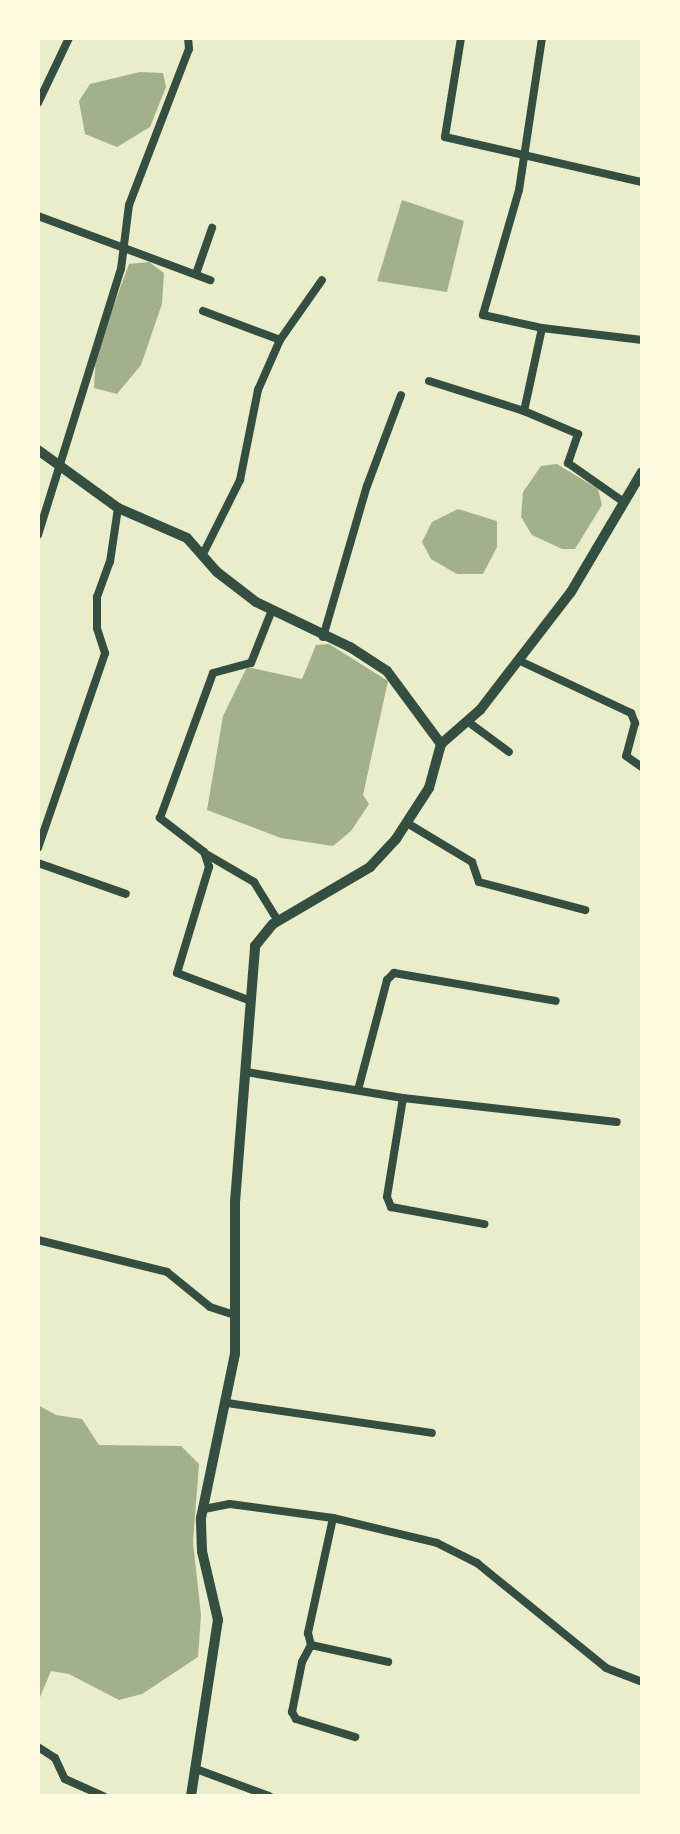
<!DOCTYPE html>
<html>
<head>
<meta charset="utf-8">
<style>
  body { margin:0 }
  #map { position:relative; width:680px; height:1834px; overflow:hidden; background:#e9edc9; font-family:Barlow,sans-serif }
  div>[style] { position:absolute }
  [style*='--x'] { left:calc(var(--x)*1px); top:calc(var(--y)*1px); width:calc(var(--w)*1px); rotate:calc(var(--a)*1deg) }
  .water>* { inset:0; background:#a3b18a }
  .minor>* { height:8px; margin:-4px; padding:0 4px; transform-origin:4px; border-radius:4px; background:#344e41 }
  .tertiary>* { height:10px; margin:-5px; padding:0 5px; transform-origin:5px; border-radius:5px; background:#344e41 }
  span { translate:-50% -50%; white-space:nowrap; text-align:center; line-height:1.15; -webkit-text-stroke:7px #fefae0; paint-order:stroke }
  .frame { position:absolute; inset:0; border:40px solid #fefae0; pointer-events:none }
</style>
</head>
<body>
<div id="map">
  <div class="water">
    <div style="clip-path:polygon(140px 72px,163px 73px,166px 87px,150px 127px,117px 147px,85px 134px,79px 101px,90px 84px)"></div>
    <div style="clip-path:polygon(402px 200px,464px 221px,447px 292px,377px 281px)"></div>
    <div style="clip-path:polygon(149px 262px,164px 273px,162px 304px,141px 365px,117px 394px,94px 388px,96px 353px,129px 264px)"></div>
    <div style="clip-path:polygon(557px 464px,598px 489px,602px 505px,575px 549px,562px 549px,532px 535px,521px 517px,523px 492px,541px 466px)"></div>
    <div style="clip-path:polygon(458px 509px,497px 521px,497px 547px,483px 574px,457px 574px,431px 559px,422px 542px,432px 522px)"></div>
    <div style="clip-path:polygon(329px 644px,388px 681px,363px 795px,369px 804px,351px 831px,333px 846px,281px 838px,207px 810px,223px 716px,247px 667px,302px 679px,316px 645px)"></div>
    <div style="clip-path:polygon(38px 1405px,56px 1415px,82px 1419px,99px 1445px,181px 1446px,199px 1464px,193px 1542px,201px 1615px,198px 1657px,142px 1694px,119px 1700px,69px 1674px,51px 1671px,38px 1702px)"></div>
  </div>
  <div class="minor">
    <div style="--x:461;--y:38;--w:100;--a:99.2"></div>
    <div style="--x:445;--y:137;--w:202;--a:12.9"></div>
    <div style="--x:542;--y:38;--w:154;--a:98.6"></div>
    <div style="--x:519;--y:190;--w:130;--a:106.1"></div>
    <div style="--x:483;--y:315;--w:60;--a:12.4"></div>
    <div style="--x:542;--y:328;--w:85;--a:102.2"></div>
    <div style="--x:524;--y:411;--w:59;--a:23.1"></div>
    <div style="--x:578;--y:434;--w:31;--a:109"></div>
    <div style="--x:568;--y:463;--w:68;--a:34.9"></div>
    <div style="--x:38;--y:103;--w:72;--a:-64.5"></div>
    <div style="--x:38;--y:216;--w:184;--a:20.4"></div>
    <div style="--x:196;--y:274;--w:49;--a:-70.8"></div>
    <div style="--x:203;--y:311;--w:82;--a:20.6"></div>
    <div style="--x:542;--y:328;--w:101;--a:6.8"></div>
    <div style="--x:429;--y:381;--w:100;--a:17.5"></div>
    <div style="--x:38;--y:535;--w:279;--a:-72.7"></div>
    <div style="--x:121;--y:269;--w:64;--a:-82.9"></div>
    <div style="--x:129;--y:205;--w:167;--a:-69"></div>
    <div style="--x:189;--y:49;--w:11;--a:-95"></div>
    <div style="--x:203;--y:554;--w:83;--a:-63.4"></div>
    <div style="--x:240;--y:480;--w:92;--a:-78.7"></div>
    <div style="--x:258;--y:390;--w:55;--a:-66.3"></div>
    <div style="--x:280;--y:340;--w:73;--a:-55"></div>
    <div style="--x:323;--y:637;--w:157;--a:-73.8"></div>
    <div style="--x:367;--y:486;--w:97;--a:-69.5"></div>
    <div style="--x:518;--y:660;--w:125;--a:25.1"></div>
    <div style="--x:631;--y:713;--w:11;--a:68"></div>
    <div style="--x:635;--y:723;--w:34;--a:105"></div>
    <div style="--x:626;--y:756;--w:19;--a:35"></div>
    <div style="--x:467;--y:721;--w:52;--a:36.4"></div>
    <div style="--x:407;--y:823;--w:76;--a:31"></div>
    <div style="--x:472;--y:862;--w:21;--a:71"></div>
    <div style="--x:479;--y:882;--w:110;--a:14.8"></div>
    <div style="--x:38;--y:848;--w:206;--a:-71"></div>
    <div style="--x:105;--y:653;--w:26;--a:-108"></div>
    <div style="--x:97;--y:628;--w:31;--a:-90"></div>
    <div style="--x:97;--y:597;--w:37;--a:-70"></div>
    <div style="--x:110;--y:562;--w:55;--a:-81.6"></div>
    <div style="--x:206;--y:854;--w:56;--a:30.3"></div>
    <div style="--x:254;--y:882;--w:46;--a:58.4"></div>
    <div style="--x:38;--y:863;--w:93;--a:19.4"></div>
    <div style="--x:251;--y:1001;--w:79;--a:-159.3"></div>
    <div style="--x:177;--y:973;--w:111;--a:-73.2"></div>
    <div style="--x:209;--y:867;--w:16;--a:-108"></div>
    <div style="--x:204;--y:852;--w:56;--a:-142.3"></div>
    <div style="--x:160;--y:818;--w:154;--a:-69.9"></div>
    <div style="--x:213;--y:673;--w:39;--a:-15"></div>
    <div style="--x:251;--y:663;--w:57;--a:-68.4"></div>
    <div style="--x:246;--y:1072;--w:159;--a:9.4"></div>
    <div style="--x:403;--y:1098;--w:215;--a:6.4"></div>
    <div style="--x:358;--y:1090;--w:114;--a:-75.2"></div>
    <div style="--x:387;--y:980;--w:10;--a:-45"></div>
    <div style="--x:394;--y:973;--w:164;--a:9.8"></div>
    <div style="--x:403;--y:1098;--w:100;--a:99.2"></div>
    <div style="--x:387;--y:1197;--w:11;--a:68"></div>
    <div style="--x:391;--y:1207;--w:95;--a:10.4"></div>
    <div style="--x:38;--y:1240;--w:133;--a:13.9"></div>
    <div style="--x:167;--y:1272;--w:55;--a:39.1"></div>
    <div style="--x:210;--y:1307;--w:26;--a:18"></div>
    <div style="--x:227;--y:1403;--w:207;--a:8.3"></div>
    <div style="--x:204;--y:1509;--w:26;--a:-11"></div>
    <div style="--x:230;--y:1504;--w:104;--a:7.7"></div>
    <div style="--x:333;--y:1518;--w:107;--a:13.5"></div>
    <div style="--x:437;--y:1543;--w:45;--a:26.6"></div>
    <div style="--x:477;--y:1563;--w:166;--a:39.1"></div>
    <div style="--x:606;--y:1668;--w:39;--a:21"></div>
    <div style="--x:333;--y:1518;--w:118;--a:102.3"></div>
    <div style="--x:308;--y:1633;--w:12;--a:76"></div>
    <div style="--x:311;--y:1645;--w:79;--a:12.4"></div>
    <div style="--x:311;--y:1645;--w:19;--a:118"></div>
    <div style="--x:302;--y:1662;--w:51;--a:101.3"></div>
    <div style="--x:292;--y:1712;--w:8;--a:60"></div>
    <div style="--x:296;--y:1719;--w:62;--a:17"></div>
    <div style="--x:38;--y:1747;--w:20;--a:33"></div>
    <div style="--x:55;--y:1758;--w:23;--a:65"></div>
    <div style="--x:65;--y:1779;--w:42;--a:24.1"></div>
    <div style="--x:196;--y:1769;--w:78;--a:20.3"></div>
  </div>
  <div class="tertiary">
    <div style="--x:38;--y:450;--w:99;--a:35.9"></div>
    <div style="--x:118;--y:508;--w:75;--a:23.5"></div>
    <div style="--x:187;--y:538;--w:45;--a:48.6"></div>
    <div style="--x:217;--y:572;--w:49;--a:37.6"></div>
    <div style="--x:256;--y:602;--w:104;--a:25.6"></div>
    <div style="--x:350;--y:647;--w:44;--a:33"></div>
    <div style="--x:387;--y:671;--w:91;--a:53.5"></div>
    <div style="--x:191;--y:1796;--w:178;--a:-81.3"></div>
    <div style="--x:218;--y:1620;--w:71;--a:-103.1"></div>
    <div style="--x:202;--y:1551;--w:33;--a:-92"></div>
    <div style="--x:201;--y:1518;--w:167;--a:-78.3"></div>
    <div style="--x:235;--y:1354;--w:152;--a:-90"></div>
    <div style="--x:235;--y:1202;--w:257;--a:-85.5"></div>
    <div style="--x:255;--y:946;--w:28;--a:-51"></div>
    <div style="--x:273;--y:924;--w:113;--a:-30.4"></div>
    <div style="--x:370;--y:867;--w:38;--a:-47"></div>
    <div style="--x:396;--y:839;--w:61;--a:-57.1"></div>
    <div style="--x:429;--y:788;--w:46;--a:-74.7"></div>
    <div style="--x:441;--y:744;--w:52;--a:-41.1"></div>
    <div style="--x:480;--y:710;--w:149;--a:-52.4"></div>
    <div style="--x:571;--y:592;--w:139;--a:-59.4"></div>
  </div>
  <div class="frame"></div>
</div>
</body>
</html>
